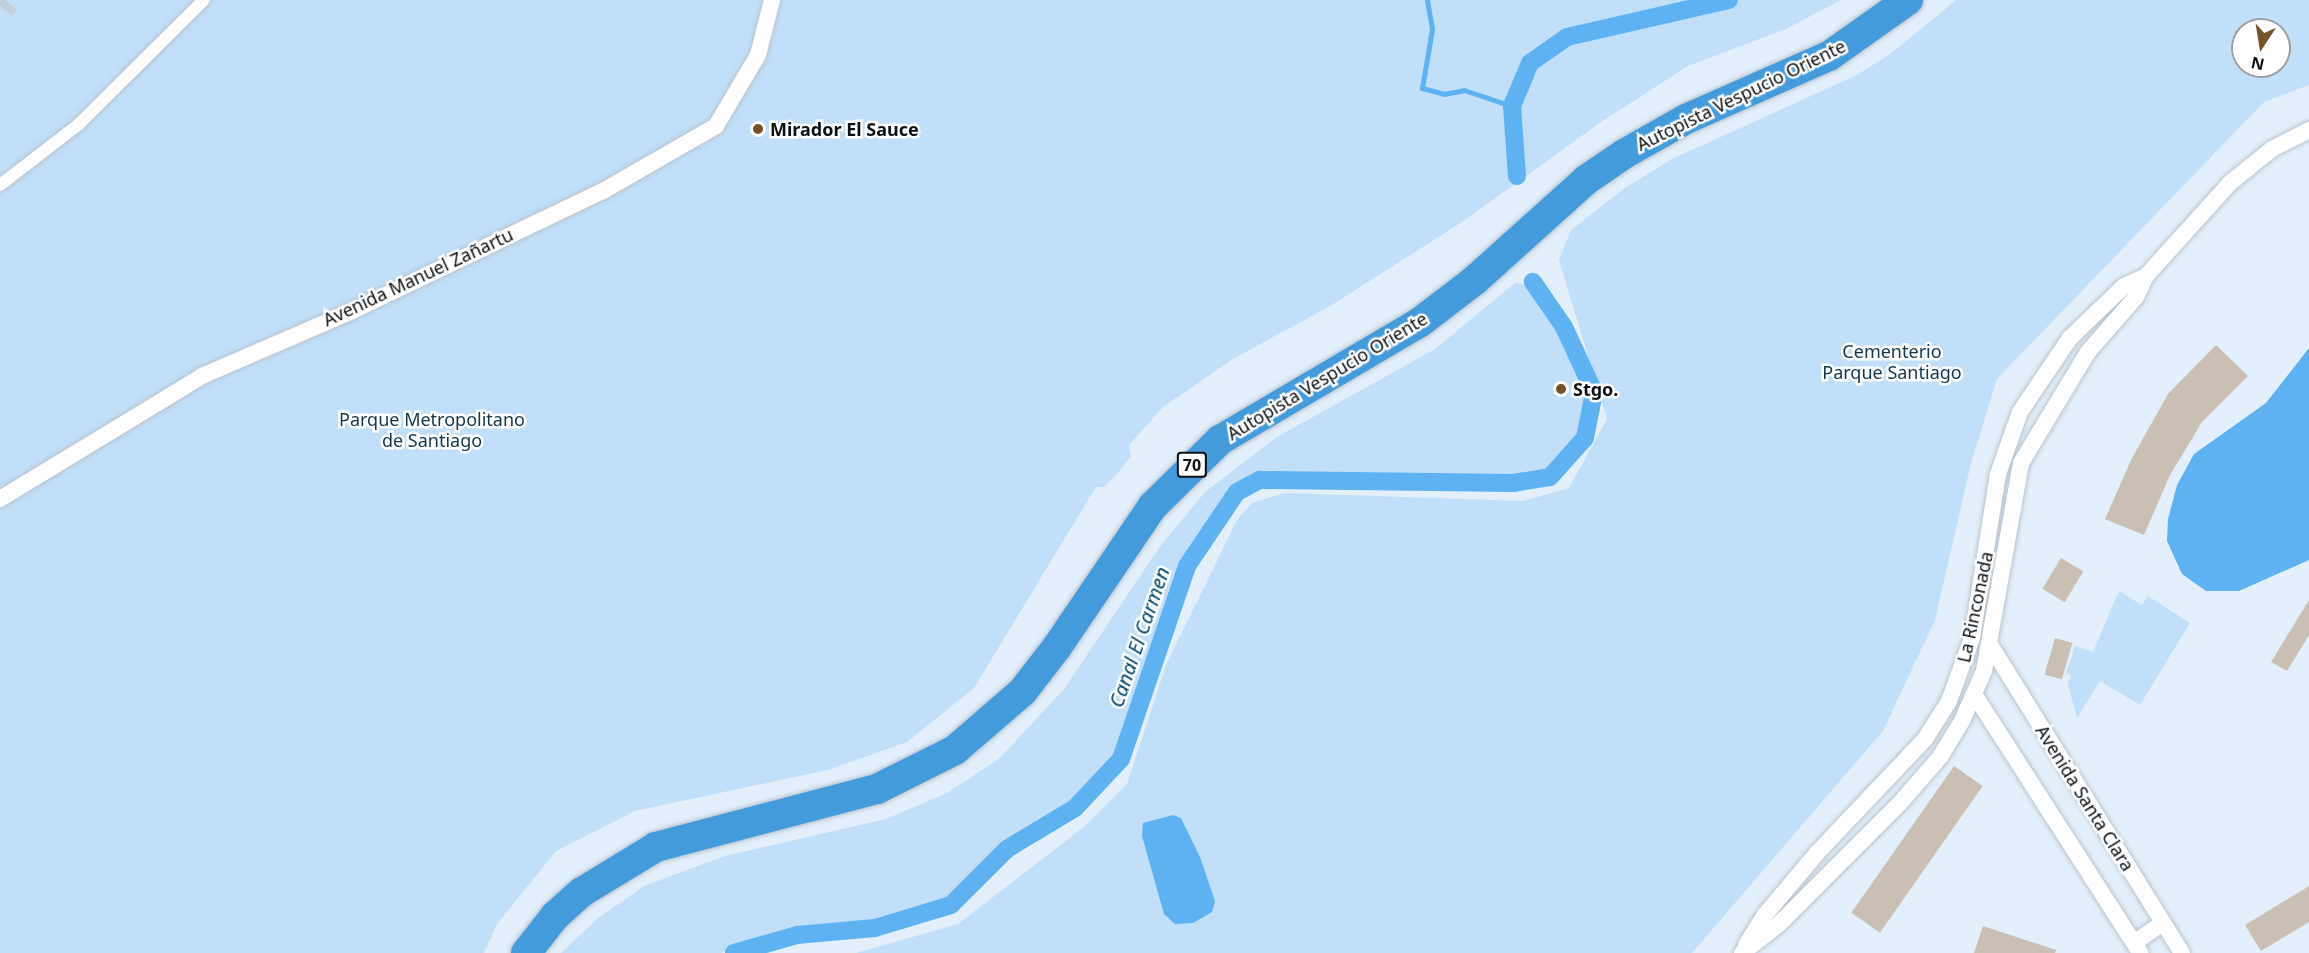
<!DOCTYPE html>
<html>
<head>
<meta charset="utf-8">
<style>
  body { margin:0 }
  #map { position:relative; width:2309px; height:953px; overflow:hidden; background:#e3f0fb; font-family:"Noto Sans",sans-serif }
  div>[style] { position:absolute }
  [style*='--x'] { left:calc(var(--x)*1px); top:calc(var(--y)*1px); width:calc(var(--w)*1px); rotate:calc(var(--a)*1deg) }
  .green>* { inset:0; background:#c1dff8 }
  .water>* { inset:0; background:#5eb2f1 }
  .stream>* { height:5px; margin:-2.5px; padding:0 2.5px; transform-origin:2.5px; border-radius:2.5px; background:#5eb2f1 }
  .canal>* { height:18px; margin:-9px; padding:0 9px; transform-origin:9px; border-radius:9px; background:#5eb2f1 }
  .building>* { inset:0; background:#cabfb4; transform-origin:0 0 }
  .motorway-tunnel>* { height:30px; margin-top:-15px; transform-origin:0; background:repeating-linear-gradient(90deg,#c3ced8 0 30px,transparent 0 45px) }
  .roads { filter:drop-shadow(0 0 2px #b8c4cf) drop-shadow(0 0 2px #b8c4cf) }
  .pedestrian>* { height:12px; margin:-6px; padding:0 6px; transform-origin:6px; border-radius:6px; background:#fff }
  .minor>* { height:16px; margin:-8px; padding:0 8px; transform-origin:8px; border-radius:8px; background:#fff }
  .motorway>* { height:30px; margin:-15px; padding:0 15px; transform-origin:15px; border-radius:15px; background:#449bdb }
  .dots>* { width:16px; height:16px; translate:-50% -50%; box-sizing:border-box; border:3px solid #fff; border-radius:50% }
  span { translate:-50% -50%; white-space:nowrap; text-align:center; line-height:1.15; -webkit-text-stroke:5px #fff; paint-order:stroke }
  .shield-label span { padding:2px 4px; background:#fff; border:2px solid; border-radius:4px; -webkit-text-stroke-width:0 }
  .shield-label { font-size:16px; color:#0c1014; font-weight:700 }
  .street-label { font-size:18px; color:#0c1014 }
  .poi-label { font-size:18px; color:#0c1014; font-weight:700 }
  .left { translate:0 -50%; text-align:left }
  .park-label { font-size:18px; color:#133650 }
  .water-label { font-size:20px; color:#00456e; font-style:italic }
  .north { position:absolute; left:2231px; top:18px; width:60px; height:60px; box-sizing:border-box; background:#fff; border:2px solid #9e9fa1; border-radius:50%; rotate:192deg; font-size:16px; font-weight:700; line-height:24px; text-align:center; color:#0c1014 }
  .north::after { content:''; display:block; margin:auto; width:21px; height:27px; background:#74522a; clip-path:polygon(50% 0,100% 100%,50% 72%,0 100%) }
</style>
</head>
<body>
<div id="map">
  <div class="green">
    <div style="clip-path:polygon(0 0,1841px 0,1786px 29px,1688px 66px,1601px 122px,1462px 222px,1332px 305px,1233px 359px,1163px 407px,1129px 445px,1131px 456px,1119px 472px,1104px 487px,1096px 487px,974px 688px,907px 742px,828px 770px,635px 811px,556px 851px,497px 924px,484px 953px,0 953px)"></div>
    <div style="clip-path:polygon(evenodd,1956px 0,2309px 0,2309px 85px,2264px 102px,1997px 379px,1971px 463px,1935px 620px,1883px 731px,1692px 953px,856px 953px,958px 924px,1085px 826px,1127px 784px,1166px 665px,1237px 520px,1252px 503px,1284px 493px,1523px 501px,1569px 488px,1607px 419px,1559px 260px,1571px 230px,1625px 188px,1672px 159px,1857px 75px,1893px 52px,1956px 0,2243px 30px,2279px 30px,2279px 66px,2243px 66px,2243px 30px)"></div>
    <div style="clip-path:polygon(1515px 283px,1528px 285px,1559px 330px,1588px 393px,1580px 436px,1547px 472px,1512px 477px,1259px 474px,1233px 488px,1182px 563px,1116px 756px,1071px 803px,1004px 845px,947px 900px,874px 922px,796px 930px,740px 944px,721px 953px,561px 953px,597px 919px,644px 886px,725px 856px,886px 819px,947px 793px,1000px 758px,1064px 689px,1161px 545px,1205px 492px,1277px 437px,1435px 349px)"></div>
    <div style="clip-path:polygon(2119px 591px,2142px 605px,2148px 596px,2190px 623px,2140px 705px,2100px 681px,2077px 718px,2068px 685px,2071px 675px,2066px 673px,2075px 646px,2093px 652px)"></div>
  </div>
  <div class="water">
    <div style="clip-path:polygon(2309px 348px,2309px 560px,2239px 591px,2206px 591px,2182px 574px,2167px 541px,2168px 519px,2177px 485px,2194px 454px,2266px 403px)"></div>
    <div style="clip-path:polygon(1173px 815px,1181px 818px,1200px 857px,1215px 901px,1212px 912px,1193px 923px,1175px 924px,1164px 914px,1142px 836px,1143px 823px)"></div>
  </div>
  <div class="stream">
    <div style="--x:1427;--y:0;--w:29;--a:80"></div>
    <div style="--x:1432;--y:29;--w:60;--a:99.6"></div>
    <div style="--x:1422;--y:88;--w:23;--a:15"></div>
    <div style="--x:1444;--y:94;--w:20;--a:-11"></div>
    <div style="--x:1464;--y:90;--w:51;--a:18.4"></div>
  </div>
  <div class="canal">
    <div style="--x:1517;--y:176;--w:70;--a:-94.1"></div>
    <div style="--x:1512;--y:106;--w:47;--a:-67.3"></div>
    <div style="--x:1530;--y:63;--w:45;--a:-35.1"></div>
    <div style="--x:1567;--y:37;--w:166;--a:-12.9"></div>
    <div style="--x:734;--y:953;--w:66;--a:-15.9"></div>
    <div style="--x:797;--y:935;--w:78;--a:-5.1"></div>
    <div style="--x:875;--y:928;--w:79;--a:-16.8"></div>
    <div style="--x:951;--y:905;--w:79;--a:-45"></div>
    <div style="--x:1007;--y:849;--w:79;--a:-31.1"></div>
    <div style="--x:1075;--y:808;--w:67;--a:-46.8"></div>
    <div style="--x:1121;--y:759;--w:204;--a:-71.1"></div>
    <div style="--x:1187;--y:566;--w:89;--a:-56"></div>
    <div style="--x:1237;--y:492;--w:26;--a:-28"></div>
    <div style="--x:1260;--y:480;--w:253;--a:0.7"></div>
    <div style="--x:1513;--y:483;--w:37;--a:-9"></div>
    <div style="--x:1550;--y:477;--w:52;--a:-48.1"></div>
    <div style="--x:1585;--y:438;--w:47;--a:-78.9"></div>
    <div style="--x:1594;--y:392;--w:72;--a:-114.8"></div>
    <div style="--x:1564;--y:327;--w:55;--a:-124.6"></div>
  </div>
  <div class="building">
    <div style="clip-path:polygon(2216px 345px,2248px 376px,2202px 422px,2170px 475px,2144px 535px,2105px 519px,2132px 458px,2168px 394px)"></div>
    <div style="left:2061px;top:558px;width:26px;height:36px;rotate:31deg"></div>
    <div style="clip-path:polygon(2309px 600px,2309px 635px,2287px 671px,2271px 662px)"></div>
    <div style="left:2055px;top:638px;width:18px;height:38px;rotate:16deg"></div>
    <div style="left:1954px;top:766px;width:35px;height:179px;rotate:35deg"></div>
    <div style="clip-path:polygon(2309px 886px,2309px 922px,2261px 951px,2245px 925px)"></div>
    <div style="clip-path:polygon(1983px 926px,2056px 950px,2055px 953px,1974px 953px)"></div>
  </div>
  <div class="motorway-tunnel">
    <div style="--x:0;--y:6;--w:8;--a:-50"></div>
  </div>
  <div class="roads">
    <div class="pedestrian">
      <div style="--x:0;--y:185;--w:98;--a:-37.6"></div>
      <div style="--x:78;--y:125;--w:177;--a:-44.8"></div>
    </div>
    <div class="minor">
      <div style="--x:0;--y:499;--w:237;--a:-31.3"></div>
      <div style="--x:202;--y:376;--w:163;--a:-23.4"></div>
      <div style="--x:352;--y:311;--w:278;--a:-25.6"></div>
      <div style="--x:603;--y:191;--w:130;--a:-29.9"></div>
      <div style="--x:716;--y:126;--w:82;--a:-59.4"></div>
      <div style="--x:758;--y:55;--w:57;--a:-75.7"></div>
      <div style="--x:1989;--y:643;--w:365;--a:58.1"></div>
      <div style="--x:1974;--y:694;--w:308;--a:57.3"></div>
      <div style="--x:2134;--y:943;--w:35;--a:-35"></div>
      <div style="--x:1746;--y:945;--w:34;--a:-58"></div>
      <div style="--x:1764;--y:916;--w:82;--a:-49.9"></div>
      <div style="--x:1817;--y:853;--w:157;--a:-46.5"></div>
      <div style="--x:1925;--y:739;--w:45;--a:-57.7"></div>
      <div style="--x:1949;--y:701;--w:67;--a:-69.9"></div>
      <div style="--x:1972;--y:638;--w:166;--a:-81"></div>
      <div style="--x:1998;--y:474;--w:66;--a:-70.5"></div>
      <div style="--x:2020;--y:412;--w:89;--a:-56"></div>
      <div style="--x:2070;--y:338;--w:75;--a:-43.9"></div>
      <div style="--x:2124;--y:286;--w:24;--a:-24"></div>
      <div style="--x:1742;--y:953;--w:46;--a:-37.9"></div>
      <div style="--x:1778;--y:925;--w:173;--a:-45"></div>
      <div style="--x:1900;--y:803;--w:61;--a:-49"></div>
      <div style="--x:1940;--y:757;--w:42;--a:-58.6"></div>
      <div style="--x:1962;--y:721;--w:55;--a:-66.3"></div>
      <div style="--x:1984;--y:671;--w:211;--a:-79.9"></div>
      <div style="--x:2021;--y:463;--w:130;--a:-58.9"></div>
      <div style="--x:2088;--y:352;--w:73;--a:-48.9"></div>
      <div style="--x:2136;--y:297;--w:23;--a:-65"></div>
      <div style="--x:2146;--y:276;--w:125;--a:-47.9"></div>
      <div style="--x:2230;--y:183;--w:54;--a:-39"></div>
      <div style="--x:2272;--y:149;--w:42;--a:-27.2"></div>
    </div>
    <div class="motorway">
      <div style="--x:526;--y:953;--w:47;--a:-51.9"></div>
      <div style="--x:555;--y:916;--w:36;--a:-42"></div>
      <div style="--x:582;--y:892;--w:87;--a:-31.3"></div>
      <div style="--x:656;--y:847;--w:228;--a:-14.7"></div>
      <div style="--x:877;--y:789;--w:87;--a:-26.6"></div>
      <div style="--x:955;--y:750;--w:90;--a:-40.9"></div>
      <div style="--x:1023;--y:691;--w:56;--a:-52.3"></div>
      <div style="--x:1057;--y:647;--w:171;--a:-55.8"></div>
      <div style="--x:1153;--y:506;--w:94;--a:-44.6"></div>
      <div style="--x:1220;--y:440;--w:231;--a:-30.5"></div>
      <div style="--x:1419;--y:323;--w:71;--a:-37.5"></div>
      <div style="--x:1475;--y:280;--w:149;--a:-42"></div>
      <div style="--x:1586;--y:180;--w:46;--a:-34.4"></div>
      <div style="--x:1624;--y:154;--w:71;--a:-29.4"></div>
      <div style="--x:1686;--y:119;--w:156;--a:-23.8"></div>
      <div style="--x:1829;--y:56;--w:97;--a:-35.3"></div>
    </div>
  </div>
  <div class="dots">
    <div style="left:758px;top:129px;background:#74522a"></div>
    <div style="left:1561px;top:389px;background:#74522a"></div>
  </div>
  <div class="shield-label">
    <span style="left:1192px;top:465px">70</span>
  </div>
  <div class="street-label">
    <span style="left:1741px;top:95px;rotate:-26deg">Autopista Vespucio Oriente</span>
    <span style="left:418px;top:277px;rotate:-25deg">Avenida Manuel Zañartu</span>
    <span style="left:1327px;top:376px;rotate:-31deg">Autopista Vespucio Oriente</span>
    <span style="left:1975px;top:607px;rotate:-78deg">La Rinconada</span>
    <span style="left:2085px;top:798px;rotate:58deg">Avenida Santa Clara</span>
  </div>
  <div class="poi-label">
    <span class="left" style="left:770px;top:129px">Mirador El Sauce</span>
    <span class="left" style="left:1573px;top:389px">Stgo.</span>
  </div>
  <div class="park-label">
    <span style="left:1892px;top:362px">Cementerio<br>Parque Santiago</span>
    <span style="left:432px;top:430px">Parque Metropolitano<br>de Santiago</span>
  </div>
  <div class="water-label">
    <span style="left:1139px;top:637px;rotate:-71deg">Canal El Carmen</span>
  </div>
  <div class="north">N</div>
</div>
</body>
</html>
